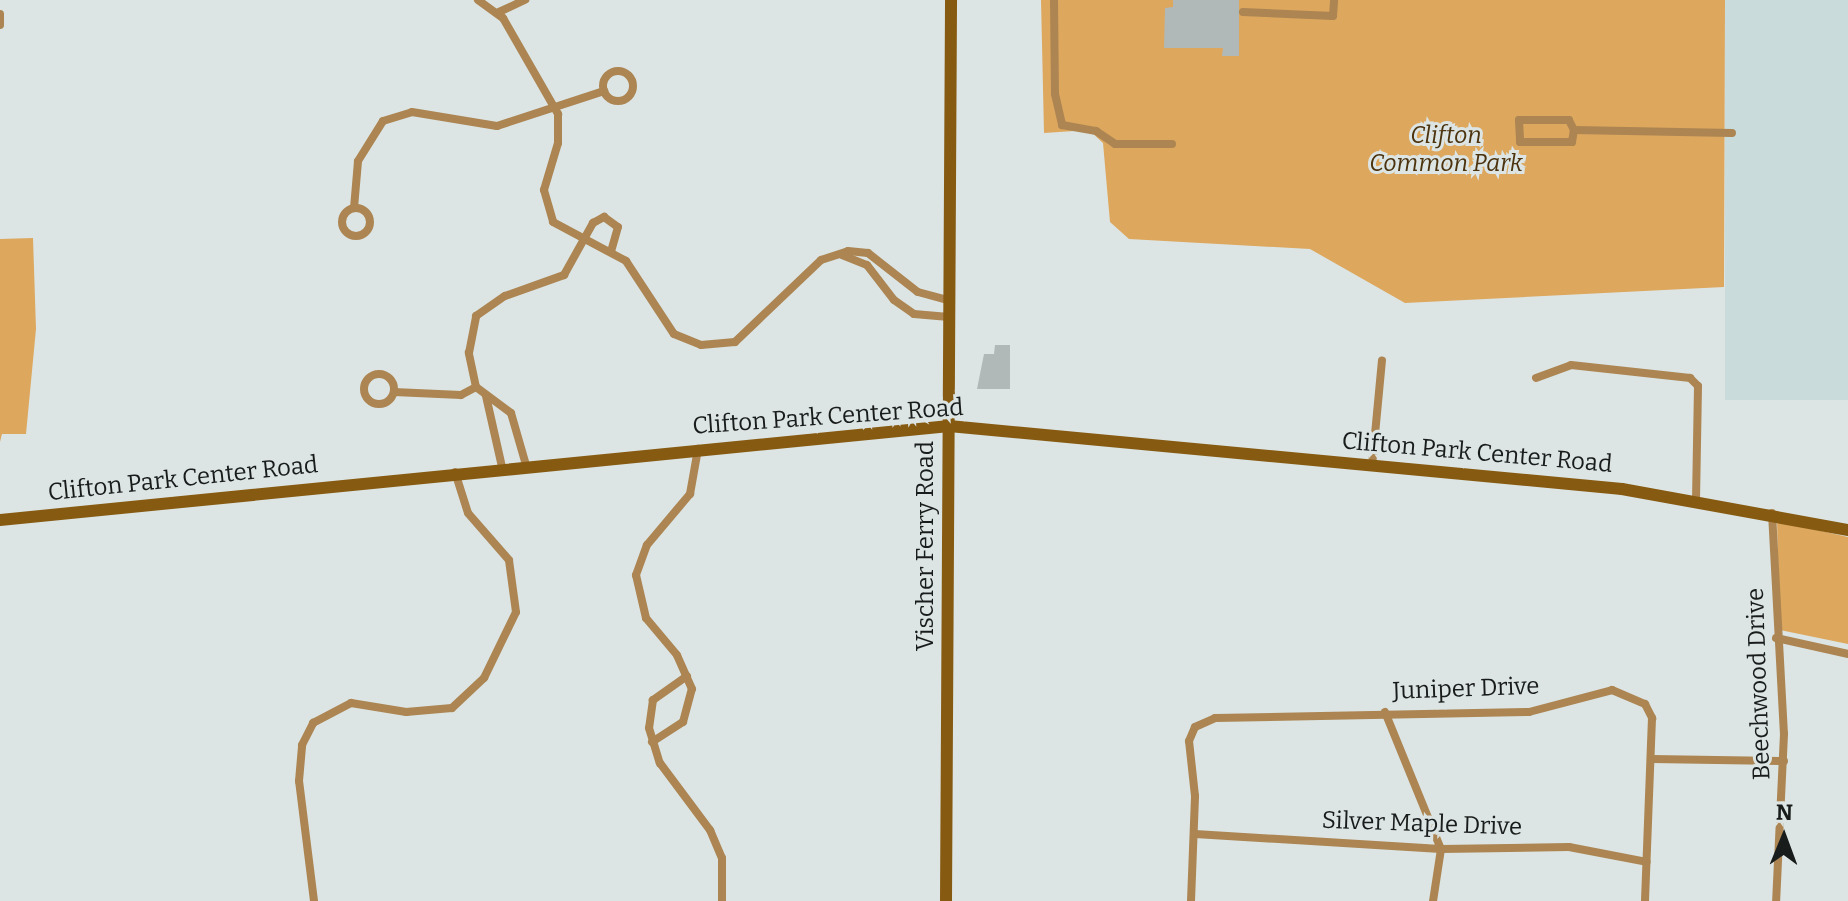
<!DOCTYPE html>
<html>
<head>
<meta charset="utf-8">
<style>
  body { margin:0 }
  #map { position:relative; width:1848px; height:901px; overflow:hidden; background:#dce5e4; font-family:Bitter,serif }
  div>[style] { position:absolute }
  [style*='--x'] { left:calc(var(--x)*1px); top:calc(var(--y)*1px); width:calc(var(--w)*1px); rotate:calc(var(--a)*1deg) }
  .built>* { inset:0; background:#c9dbdb; transform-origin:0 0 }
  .green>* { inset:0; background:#dda75e }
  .building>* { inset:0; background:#b0b9b8 }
  .street>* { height:8px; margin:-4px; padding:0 4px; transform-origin:4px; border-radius:4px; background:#ac8552 }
  .street>.ring { margin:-4px; padding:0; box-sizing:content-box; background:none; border:8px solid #ac8552; border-radius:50% }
  .secondary>* { height:12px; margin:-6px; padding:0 6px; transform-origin:6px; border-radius:6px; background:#875a12 }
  span { translate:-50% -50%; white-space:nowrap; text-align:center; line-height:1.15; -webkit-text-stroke:6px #dce5e4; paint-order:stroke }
  .park-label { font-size:24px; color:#4c330e; font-style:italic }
  .street-label { font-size:24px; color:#181c1b }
  .north { position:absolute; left:1744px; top:797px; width:80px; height:80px; -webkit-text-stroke:6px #dce5e4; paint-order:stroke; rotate:1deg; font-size:22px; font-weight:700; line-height:32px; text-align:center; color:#181c1b }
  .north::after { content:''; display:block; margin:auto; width:28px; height:36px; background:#181c1b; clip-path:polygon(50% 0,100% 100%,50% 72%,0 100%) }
</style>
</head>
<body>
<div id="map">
  <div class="built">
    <div style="left:1725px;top:0;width:123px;height:400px"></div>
  </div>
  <div class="green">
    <div style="clip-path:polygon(1041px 0,1725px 0,1724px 287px,1405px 303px,1310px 249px,1129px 239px,1110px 222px,1103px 143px,1089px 130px,1044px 133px)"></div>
    <div style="clip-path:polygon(33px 238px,36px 329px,26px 434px,2px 434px,0 442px,0 239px)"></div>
    <div style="clip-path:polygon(1777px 521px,1848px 537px,1848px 644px,1780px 630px)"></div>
  </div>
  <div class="building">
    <div style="clip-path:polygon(1173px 0,1239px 0,1239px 56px,1222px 56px,1223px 48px,1164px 48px,1165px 8px,1173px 7px)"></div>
    <div style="clip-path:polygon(995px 345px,1010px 345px,1010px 389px,977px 389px,984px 354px,994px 354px)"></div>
  </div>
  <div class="street">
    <div style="--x:478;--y:0;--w:31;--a:36"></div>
    <div style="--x:503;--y:18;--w:111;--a:60.2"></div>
    <div style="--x:558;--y:114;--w:29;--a:90"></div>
    <div style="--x:558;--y:143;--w:49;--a:106.6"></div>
    <div style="--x:544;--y:190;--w:33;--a:74"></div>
    <div style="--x:553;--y:222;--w:83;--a:28.1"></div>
    <div style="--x:626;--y:261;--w:87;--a:56.7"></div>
    <div style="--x:674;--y:334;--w:29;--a:22"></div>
    <div style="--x:701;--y:345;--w:34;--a:-5"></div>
    <div style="--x:735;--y:342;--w:119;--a:-43.6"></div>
    <div style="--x:821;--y:260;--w:28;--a:-18"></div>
    <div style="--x:848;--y:251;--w:20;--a:6"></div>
    <div style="--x:868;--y:253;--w:63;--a:38"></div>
    <div style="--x:918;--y:292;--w:31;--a:15"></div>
    <div style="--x:1054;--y:0;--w:94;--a:89.4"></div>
    <div style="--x:1055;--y:94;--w:32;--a:77"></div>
    <div style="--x:1062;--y:125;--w:35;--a:10"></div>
    <div style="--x:1096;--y:131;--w:23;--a:34"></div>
    <div style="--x:1115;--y:144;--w:57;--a:0"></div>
    <div style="--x:499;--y:12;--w:29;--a:-25"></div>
    <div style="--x:1243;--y:12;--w:90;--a:2.5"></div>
    <div style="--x:1333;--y:16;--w:16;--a:-86"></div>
    <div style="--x:0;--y:14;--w:11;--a:90"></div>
    <div class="ring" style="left:603px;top:71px;width:22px;height:22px"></div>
    <div style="--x:1574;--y:130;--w:11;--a:-117"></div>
    <div style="--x:1569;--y:120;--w:50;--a:180"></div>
    <div style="--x:1519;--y:120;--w:22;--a:87"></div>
    <div style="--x:1520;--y:142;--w:52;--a:0"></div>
    <div style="--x:1572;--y:142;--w:12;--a:-81"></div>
    <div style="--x:1574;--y:130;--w:158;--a:1.1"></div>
    <div style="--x:354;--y:208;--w:47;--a:-85.1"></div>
    <div style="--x:358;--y:161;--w:47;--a:-58"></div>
    <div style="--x:383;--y:121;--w:30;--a:-17"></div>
    <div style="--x:412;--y:112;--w:86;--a:9.4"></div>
    <div style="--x:497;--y:126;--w:113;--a:-18.1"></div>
    <div class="ring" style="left:342px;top:208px;width:20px;height:20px"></div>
    <div style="--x:842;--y:255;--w:27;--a:22"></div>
    <div style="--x:867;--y:265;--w:44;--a:52.4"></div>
    <div style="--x:894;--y:300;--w:24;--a:35"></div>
    <div style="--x:914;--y:314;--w:35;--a:5"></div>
    <div class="ring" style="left:364px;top:374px;width:22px;height:22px"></div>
    <div style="--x:1536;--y:378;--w:37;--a:-20"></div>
    <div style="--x:1571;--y:365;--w:120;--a:6.2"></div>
    <div style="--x:1690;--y:378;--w:11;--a:45"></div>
    <div style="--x:1698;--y:386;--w:113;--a:91"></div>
    <div style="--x:394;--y:392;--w:67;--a:2.6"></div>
    <div style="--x:461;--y:395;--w:17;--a:-28"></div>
    <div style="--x:486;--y:396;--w:73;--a:77.3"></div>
    <div style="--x:526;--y:465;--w:54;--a:-106.1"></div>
    <div style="--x:511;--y:413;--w:44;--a:-143.4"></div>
    <div style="--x:476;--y:387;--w:35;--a:-102"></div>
    <div style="--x:469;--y:353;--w:38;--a:-79"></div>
    <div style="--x:476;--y:316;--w:35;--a:-35"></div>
    <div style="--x:505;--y:296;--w:63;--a:-19.6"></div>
    <div style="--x:564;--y:275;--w:60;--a:-60.9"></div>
    <div style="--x:593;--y:223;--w:13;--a:-29"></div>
    <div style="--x:604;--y:217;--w:17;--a:36"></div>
    <div style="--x:618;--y:227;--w:25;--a:106"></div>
    <div style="--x:1372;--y:466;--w:106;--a:-84.6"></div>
    <div style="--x:1772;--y:513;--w:221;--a:86.9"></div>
    <div style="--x:1784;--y:734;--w:167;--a:92.7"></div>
    <div style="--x:1776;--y:638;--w:74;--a:12.5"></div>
    <div style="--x:687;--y:676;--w:42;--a:144.8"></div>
    <div style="--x:653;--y:700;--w:28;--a:98"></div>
    <div style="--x:649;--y:728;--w:37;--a:73"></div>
    <div style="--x:660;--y:763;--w:84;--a:53.3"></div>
    <div style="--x:710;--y:830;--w:30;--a:67"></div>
    <div style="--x:722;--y:858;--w:43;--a:90"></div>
    <div style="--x:1385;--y:712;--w:148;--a:67.8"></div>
    <div style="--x:1441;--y:849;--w:53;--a:98.7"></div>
    <div style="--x:652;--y:742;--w:37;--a:-33"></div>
    <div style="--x:683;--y:722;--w:34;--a:-75"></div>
    <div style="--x:692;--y:689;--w:37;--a:-114"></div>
    <div style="--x:677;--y:655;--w:48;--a:-130"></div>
    <div style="--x:646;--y:618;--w:44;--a:-103.1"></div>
    <div style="--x:636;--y:575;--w:32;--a:-70"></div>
    <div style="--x:647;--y:545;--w:67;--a:-49.9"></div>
    <div style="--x:690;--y:494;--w:46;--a:-79.9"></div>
    <div style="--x:1652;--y:759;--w:132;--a:0.9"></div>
    <div style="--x:1195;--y:834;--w:246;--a:3.5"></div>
    <div style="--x:1441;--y:849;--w:128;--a:-0.9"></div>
    <div style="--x:1569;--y:847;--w:79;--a:10.9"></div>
    <div style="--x:314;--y:901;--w:121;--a:-97.1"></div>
    <div style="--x:299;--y:781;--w:36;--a:-85"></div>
    <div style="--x:302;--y:745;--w:25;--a:-63"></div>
    <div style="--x:313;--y:723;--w:43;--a:-27.8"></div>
    <div style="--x:351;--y:703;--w:56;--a:9.3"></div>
    <div style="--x:406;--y:712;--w:46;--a:-5"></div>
    <div style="--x:452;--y:708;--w:44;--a:-43.2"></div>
    <div style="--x:484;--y:678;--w:73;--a:-64.1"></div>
    <div style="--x:516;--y:612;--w:52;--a:-97.7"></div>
    <div style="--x:509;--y:560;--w:62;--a:-131.1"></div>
    <div style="--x:468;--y:513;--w:43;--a:-107.6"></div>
    <div style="--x:1191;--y:901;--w:105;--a:-87.8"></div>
    <div style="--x:1195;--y:796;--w:55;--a:-96.2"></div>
    <div style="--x:1189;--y:741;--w:15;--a:-67"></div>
    <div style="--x:1195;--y:727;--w:22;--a:-24"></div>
    <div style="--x:1215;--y:718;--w:314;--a:-1.1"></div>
    <div style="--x:1529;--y:712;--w:86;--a:-14.8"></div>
    <div style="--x:1612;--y:690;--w:36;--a:23"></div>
    <div style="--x:1645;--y:704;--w:16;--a:63"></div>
    <div style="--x:1652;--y:718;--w:183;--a:92.2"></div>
  </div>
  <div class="secondary">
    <div style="--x:0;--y:520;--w:954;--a:-5.66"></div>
    <div style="--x:949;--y:426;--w:676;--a:5.35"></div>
    <div style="--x:1622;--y:489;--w:230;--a:10.3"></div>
    <div style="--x:946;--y:901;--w:901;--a:-89.68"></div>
  </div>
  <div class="park-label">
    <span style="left:1446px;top:150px">Clifton<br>Common Park</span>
  </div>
  <div class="street-label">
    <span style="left:828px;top:417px;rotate:-4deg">Clifton Park Center Road</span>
    <span style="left:1477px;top:453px;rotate:5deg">Clifton Park Center Road</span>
    <span style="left:183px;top:479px;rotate:-6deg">Clifton Park Center Road</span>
    <span style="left:926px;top:546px;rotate:-90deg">Vischer Ferry Road</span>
    <span style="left:1759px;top:684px;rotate:-92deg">Beechwood Drive</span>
    <span style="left:1466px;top:689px;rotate:-2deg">Juniper Drive</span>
    <span style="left:1422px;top:824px;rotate:2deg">Silver Maple Drive</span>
  </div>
  <div class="north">N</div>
</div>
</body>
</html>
